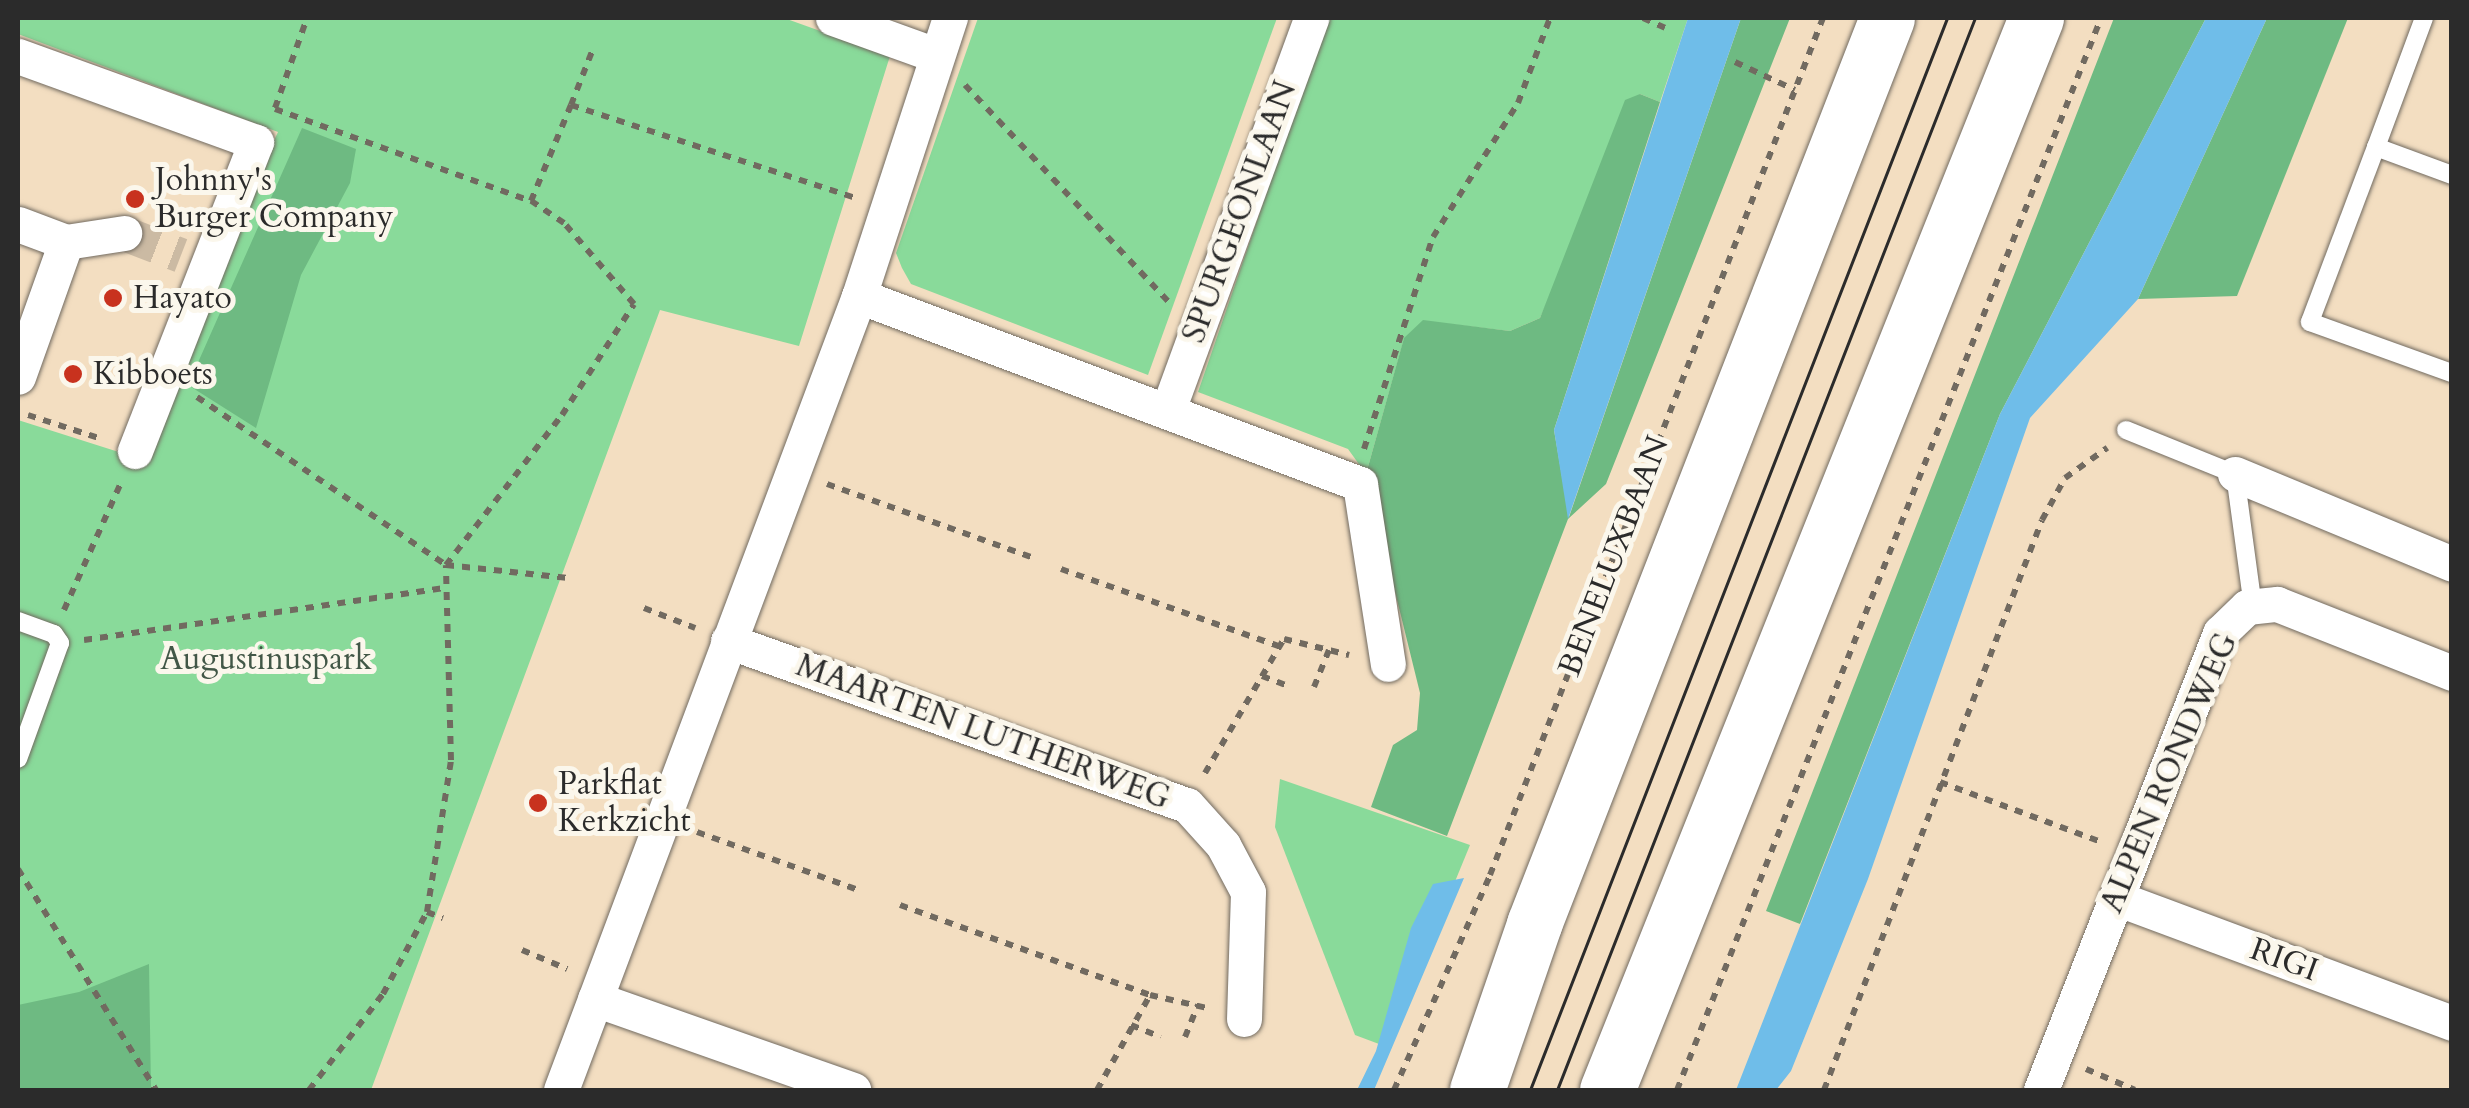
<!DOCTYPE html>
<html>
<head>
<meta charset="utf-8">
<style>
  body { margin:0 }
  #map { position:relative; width:2469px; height:1108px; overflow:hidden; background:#f3dec1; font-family:Cardo,serif }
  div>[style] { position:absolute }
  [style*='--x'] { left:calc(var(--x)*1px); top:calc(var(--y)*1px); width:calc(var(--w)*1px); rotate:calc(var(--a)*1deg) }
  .green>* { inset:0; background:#89da9a }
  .forest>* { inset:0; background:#6eba82 }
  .water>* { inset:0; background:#6fbde9 }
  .street-tunnel>* { height:35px; margin-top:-17.5px; transform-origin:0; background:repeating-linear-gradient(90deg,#cbbaa3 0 35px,transparent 0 53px) }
  .path>* { height:6px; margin-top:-3px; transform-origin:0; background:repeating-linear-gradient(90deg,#716a60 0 8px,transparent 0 16px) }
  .roads { filter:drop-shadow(0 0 2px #716a60) drop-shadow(0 0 2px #716a60) }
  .lane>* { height:18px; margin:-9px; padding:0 9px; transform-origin:9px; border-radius:9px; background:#fff }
  .street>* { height:35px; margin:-17.5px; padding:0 17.5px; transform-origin:17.5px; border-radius:17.5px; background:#fff }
  .primary>* { height:55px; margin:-27.5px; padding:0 27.5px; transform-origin:27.5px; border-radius:27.5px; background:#fff }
  .tram>* { height:2.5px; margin:-1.25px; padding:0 1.25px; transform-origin:1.25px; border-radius:1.25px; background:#2b2b2b }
  .dots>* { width:28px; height:28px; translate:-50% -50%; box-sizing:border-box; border:5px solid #fbf7ec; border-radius:50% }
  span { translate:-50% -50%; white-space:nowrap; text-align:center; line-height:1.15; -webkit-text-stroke:10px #fbf7ec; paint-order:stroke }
  .poi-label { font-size:32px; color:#2b2b2b }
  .left { translate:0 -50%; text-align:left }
  .street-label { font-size:32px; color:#2b2b2b }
  .park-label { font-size:32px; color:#425747 }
  .frame { position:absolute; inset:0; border:20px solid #2b2b2b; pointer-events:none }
</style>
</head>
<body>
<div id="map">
  <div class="green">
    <div style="clip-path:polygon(18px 18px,784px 18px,890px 56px,799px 346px,660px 310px,371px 1090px,18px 1090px,18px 420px,125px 454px,278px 132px,18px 34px)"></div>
    <div style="clip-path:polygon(978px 18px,1277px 18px,1148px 375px,911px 284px,902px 268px,896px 253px)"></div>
    <div style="clip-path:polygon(1327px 18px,1688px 18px,1660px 102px,1640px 94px,1540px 318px,1510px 331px,1423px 321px,1404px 339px,1366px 474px,1348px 449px,1198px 392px)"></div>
    <div style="clip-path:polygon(1280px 779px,1470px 845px,1387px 1047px,1355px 1035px,1275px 827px)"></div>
  </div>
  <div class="forest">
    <div style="clip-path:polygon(1741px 18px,1790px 18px,1606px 484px,1568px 519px,1447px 836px,1371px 807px,1393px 745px,1417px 730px,1420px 693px,1366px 474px,1404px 338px,1423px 320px,1510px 331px,1540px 318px,1625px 100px,1640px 94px,1660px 102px,1554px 430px,1569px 517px)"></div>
    <div style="clip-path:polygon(2114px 18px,2206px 18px,2000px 414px,1800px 924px,1766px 911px)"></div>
    <div style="clip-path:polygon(2267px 18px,2348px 18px,2237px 296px,2138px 299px)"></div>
    <div style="clip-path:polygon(302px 128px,356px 149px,350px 183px,301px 275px,256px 428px,188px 385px)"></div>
    <div style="clip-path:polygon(149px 964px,151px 1090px,18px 1090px,18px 1005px,79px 992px)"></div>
  </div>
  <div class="water">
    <div style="clip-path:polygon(1688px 18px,1741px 18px,1568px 519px,1554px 430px)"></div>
    <div style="clip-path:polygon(2206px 18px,2267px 18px,2138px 299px,2030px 418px,1868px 879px,1791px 1071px,1776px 1090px,1736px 1090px,2000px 414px)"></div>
    <div style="clip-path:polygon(1464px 878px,1374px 1090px,1357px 1090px,1376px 1051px,1411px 928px,1433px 884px)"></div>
  </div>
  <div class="street-tunnel">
    <div style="--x:124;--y:233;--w:61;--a:21.1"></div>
  </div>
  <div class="path">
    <div style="--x:1643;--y:18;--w:24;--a:24"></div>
    <div style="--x:1735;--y:62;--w:66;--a:25"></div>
    <div style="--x:965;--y:85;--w:298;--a:46.8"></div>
    <div style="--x:571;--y:105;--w:60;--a:-68.6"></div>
    <div style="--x:275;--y:108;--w:96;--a:-70.4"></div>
    <div style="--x:275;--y:109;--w:272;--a:19.8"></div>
    <div style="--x:197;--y:397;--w:300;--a:34"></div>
    <div style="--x:446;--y:565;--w:123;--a:6.1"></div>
    <div style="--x:28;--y:415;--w:78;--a:18"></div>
    <div style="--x:1364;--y:449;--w:223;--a:-72"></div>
    <div style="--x:1433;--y:237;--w:159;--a:-57.6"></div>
    <div style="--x:1518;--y:103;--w:91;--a:-69.4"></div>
    <div style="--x:827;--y:484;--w:220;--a:19.7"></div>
    <div style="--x:1061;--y:569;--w:231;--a:19.5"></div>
    <div style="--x:644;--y:608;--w:55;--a:21.4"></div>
    <div style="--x:64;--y:610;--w:137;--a:-65.9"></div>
    <div style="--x:84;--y:640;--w:364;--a:-8.2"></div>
    <div style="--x:1262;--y:676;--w:30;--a:21"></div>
    <div style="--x:1314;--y:687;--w:40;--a:-68"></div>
    <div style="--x:1205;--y:773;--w:156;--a:-59.5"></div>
    <div style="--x:1284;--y:639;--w:67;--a:13.8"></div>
    <div style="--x:1940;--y:782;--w:170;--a:20.4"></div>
    <div style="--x:697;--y:832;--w:174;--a:19.8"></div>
    <div style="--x:18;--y:869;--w:261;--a:58"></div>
    <div style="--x:900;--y:905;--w:266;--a:19.8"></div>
    <div style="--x:427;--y:912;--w:17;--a:21"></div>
    <div style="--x:522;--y:950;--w:49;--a:22.9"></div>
    <div style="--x:1131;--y:1025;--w:32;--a:22"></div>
    <div style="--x:1185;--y:1037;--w:35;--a:-68"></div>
    <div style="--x:2086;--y:1069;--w:53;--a:23.2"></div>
    <div style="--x:309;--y:1090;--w:121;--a:-52.4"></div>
    <div style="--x:383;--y:994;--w:93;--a:-61.8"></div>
    <div style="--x:427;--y:912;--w:154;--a:-81"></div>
    <div style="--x:451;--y:760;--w:195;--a:-91.5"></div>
    <div style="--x:446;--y:565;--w:190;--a:-52.3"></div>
    <div style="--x:562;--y:415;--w:132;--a:-57"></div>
    <div style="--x:634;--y:304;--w:107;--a:-130.8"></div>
    <div style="--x:564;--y:223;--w:40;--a:-146"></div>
    <div style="--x:531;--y:201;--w:104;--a:-67.4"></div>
    <div style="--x:571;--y:105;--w:297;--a:18.1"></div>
    <div style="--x:1097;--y:1090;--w:109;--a:-60.8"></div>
    <div style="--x:1150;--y:995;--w:58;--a:12.8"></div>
    <div style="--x:1394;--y:1090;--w:235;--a:-65.9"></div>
    <div style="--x:1490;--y:875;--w:919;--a:-68.77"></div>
    <div style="--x:1677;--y:1090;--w:1153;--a:-68.42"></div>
    <div style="--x:1824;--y:1090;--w:610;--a:-69.07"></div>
    <div style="--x:2042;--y:520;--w:48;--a:-61.3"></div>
    <div style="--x:2065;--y:478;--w:52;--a:-35.5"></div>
  </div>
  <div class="roads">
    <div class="lane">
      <div style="--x:2424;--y:18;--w:138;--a:110.4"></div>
      <div style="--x:2376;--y:147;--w:81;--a:20.2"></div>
      <div style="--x:2376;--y:147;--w:187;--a:110.7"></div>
      <div style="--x:2310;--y:322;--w:151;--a:19.8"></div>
      <div style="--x:2126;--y:430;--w:118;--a:22"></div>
      <div style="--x:2235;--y:474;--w:134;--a:82.3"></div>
      <div style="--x:18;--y:621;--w:38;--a:20"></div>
      <div style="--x:54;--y:634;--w:11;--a:56"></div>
      <div style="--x:60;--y:643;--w:123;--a:109.9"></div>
    </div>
    <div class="street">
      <div style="--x:833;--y:18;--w:109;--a:19.8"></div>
      <div style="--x:18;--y:56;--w:253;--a:19.9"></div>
      <div style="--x:256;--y:142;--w:332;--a:111.4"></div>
      <div style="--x:18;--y:224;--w:51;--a:20.6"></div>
      <div style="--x:66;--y:242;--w:143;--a:109.6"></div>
      <div style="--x:66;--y:242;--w:59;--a:-8.8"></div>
      <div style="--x:859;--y:296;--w:535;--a:20.57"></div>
      <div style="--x:1360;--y:484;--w:182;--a:81.2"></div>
      <div style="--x:1169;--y:407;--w:414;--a:-69.9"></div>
      <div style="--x:2235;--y:474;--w:235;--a:22.5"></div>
      <div style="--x:728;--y:641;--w:487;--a:19.7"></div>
      <div style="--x:1187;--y:805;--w:54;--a:48"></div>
      <div style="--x:1223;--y:845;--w:53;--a:62"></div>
      <div style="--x:1248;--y:892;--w:127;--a:91.8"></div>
      <div style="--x:2116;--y:898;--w:358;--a:20.4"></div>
      <div style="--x:595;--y:999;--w:274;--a:19.4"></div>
      <div style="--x:561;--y:1090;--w:848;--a:-69.43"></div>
      <div style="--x:859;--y:296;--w:293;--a:-71.9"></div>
      <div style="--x:2041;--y:1090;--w:491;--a:-68.6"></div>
      <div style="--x:2220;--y:633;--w:37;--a:-44"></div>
      <div style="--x:2247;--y:607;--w:30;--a:-6"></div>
      <div style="--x:2277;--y:604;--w:188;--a:21.5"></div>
    </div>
    <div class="primary">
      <div style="--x:1477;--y:1090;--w:176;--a:-71"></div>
      <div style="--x:1534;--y:924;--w:972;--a:-68.71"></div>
      <div style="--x:1607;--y:1090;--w:1155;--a:-68.19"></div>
    </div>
  </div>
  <div class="tram">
    <div style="--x:1530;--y:1090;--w:1150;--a:-68.74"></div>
    <div style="--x:1557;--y:1090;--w:1151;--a:-68.7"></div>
  </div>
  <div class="dots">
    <div style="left:135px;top:199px;background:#c8321e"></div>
    <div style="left:113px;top:298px;background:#c8321e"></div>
    <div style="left:73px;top:374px;background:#c8321e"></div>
    <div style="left:538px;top:803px;background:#c8321e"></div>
  </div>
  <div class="poi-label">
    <span class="left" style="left:155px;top:199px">Johnny's<br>Burger Company</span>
    <span class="left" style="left:133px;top:298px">Hayato</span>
    <span class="left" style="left:93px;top:374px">Kibboets</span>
    <span class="left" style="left:558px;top:803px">Parkflat<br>Kerkzicht</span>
  </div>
  <div class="street-label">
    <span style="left:1240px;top:212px;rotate:-70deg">SPURGEONLAAN</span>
    <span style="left:1614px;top:556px;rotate:-69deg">BENELUXBAAN</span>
    <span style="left:983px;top:732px;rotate:20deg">MAARTEN LUTHERWEG</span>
    <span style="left:2169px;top:773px;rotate:-67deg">ALPEN RONDWEG</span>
    <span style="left:2284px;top:960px;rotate:20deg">RIGI</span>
  </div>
  <div class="park-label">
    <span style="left:266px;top:659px">Augustinuspark</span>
  </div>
  <div class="frame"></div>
</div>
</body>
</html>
